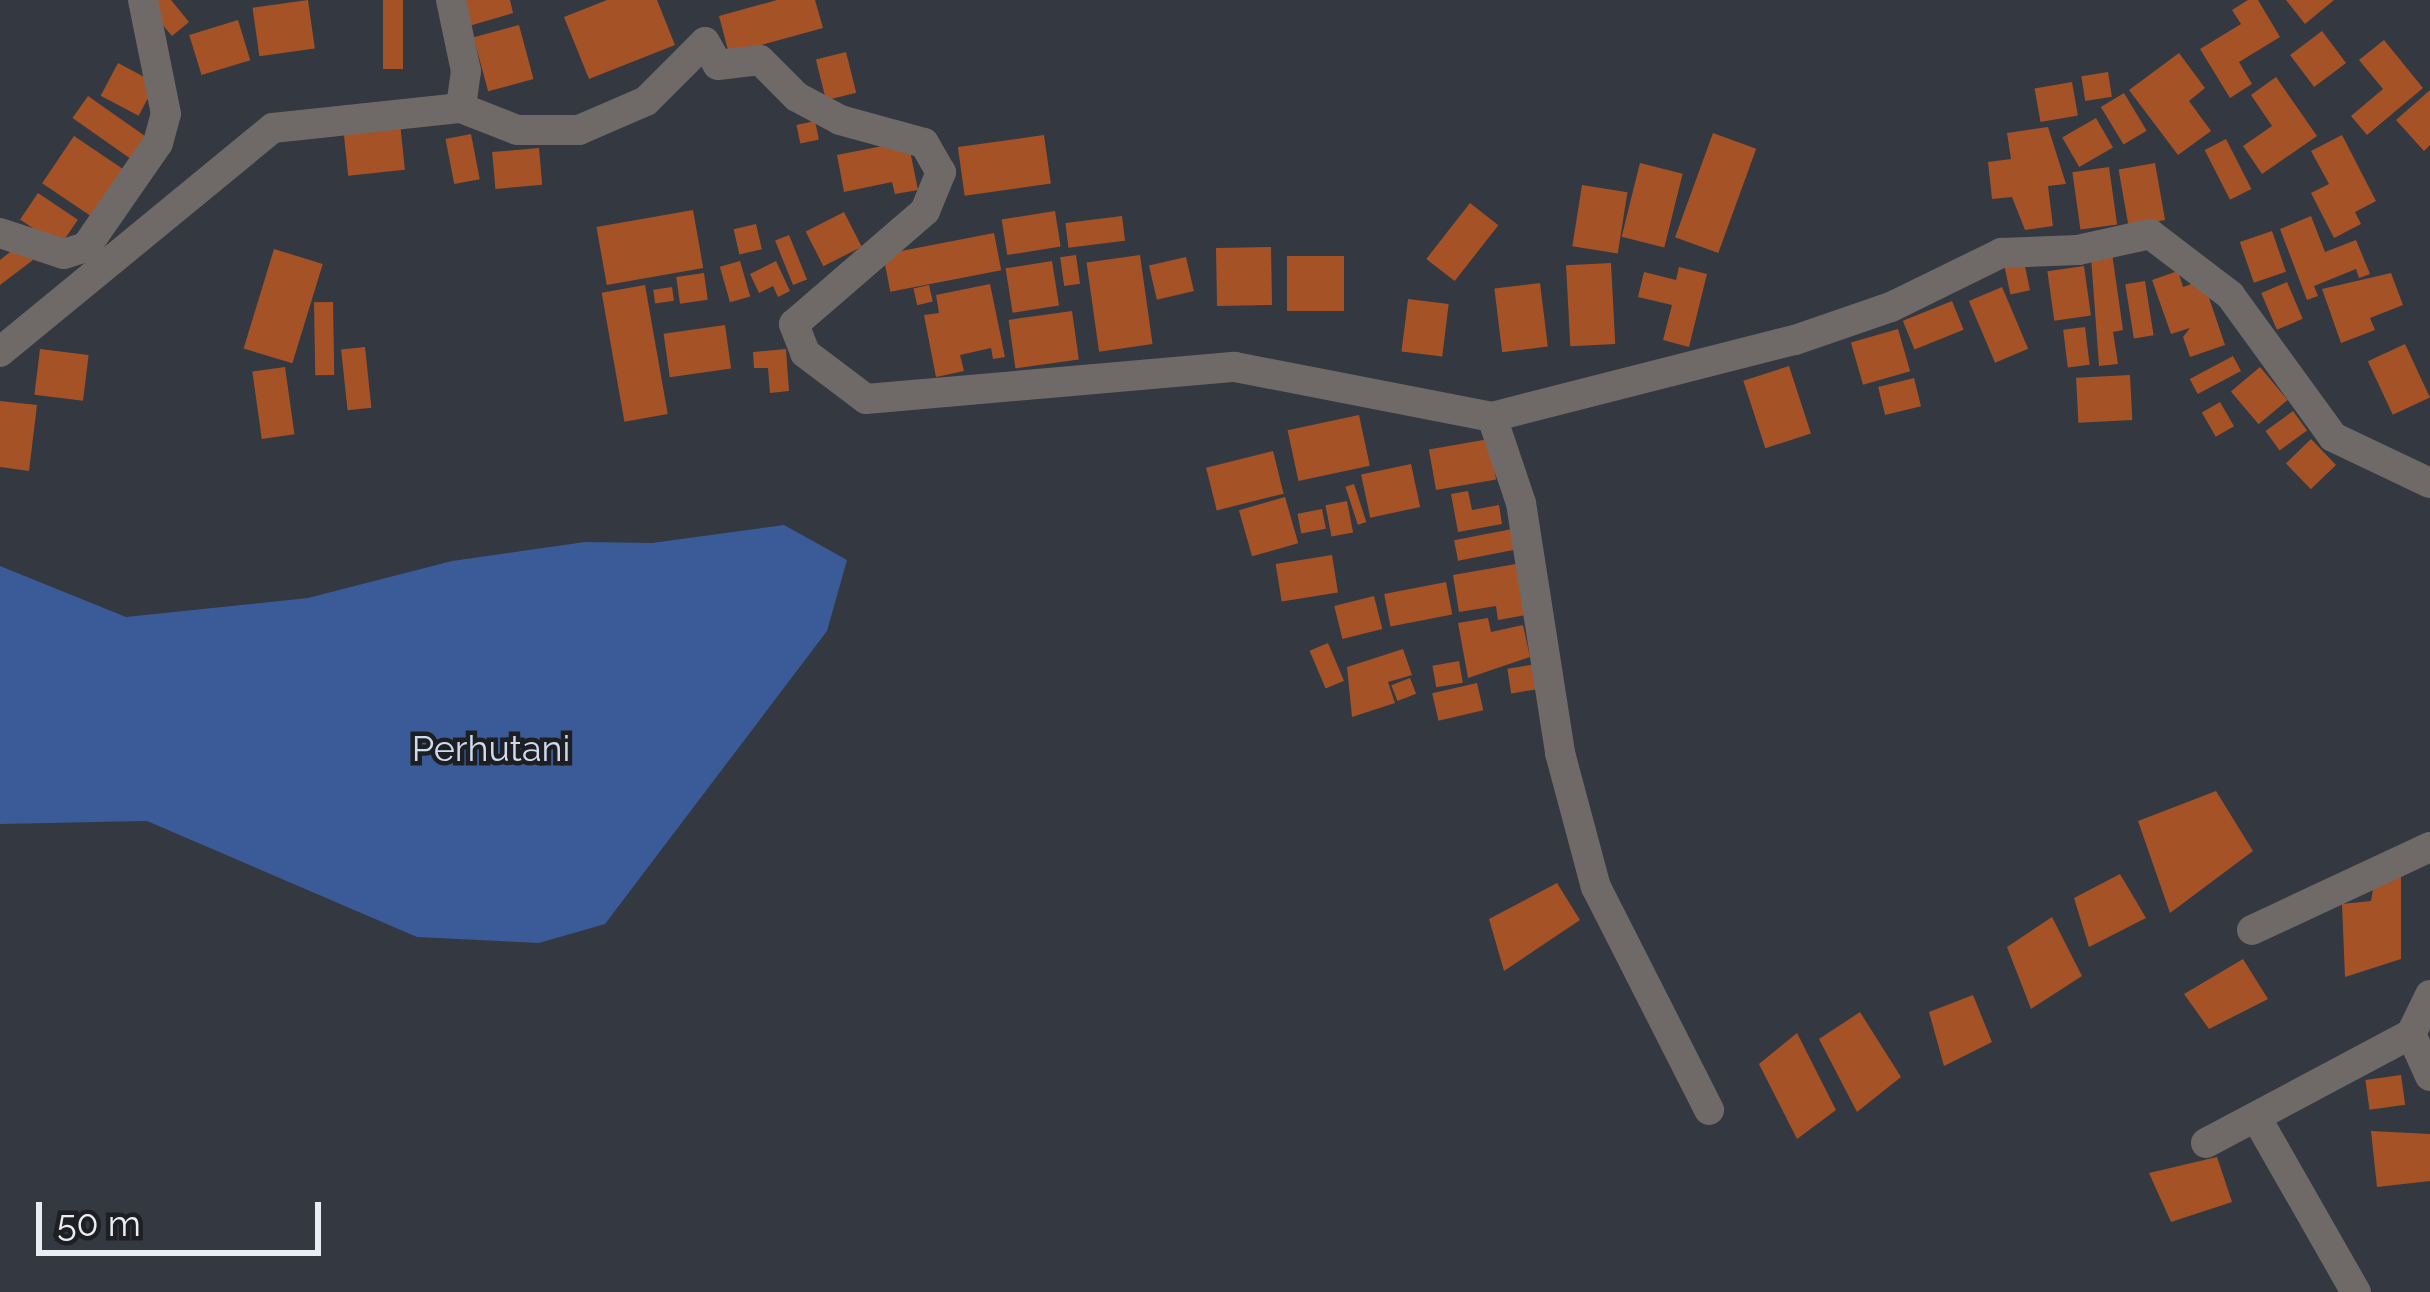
<!DOCTYPE html>
<html>
<head>
<meta charset="utf-8">
<style>
  body { margin:0 }
  #map { position:relative; width:2430px; height:1292px; overflow:hidden; background:#333841; font-family:Raleway,sans-serif }
  div>[style] { position:absolute }
  [style*='--x'] { left:calc(var(--x)*1px); top:calc(var(--y)*1px); width:calc(var(--w)*1px); rotate:calc(var(--a)*1deg) }
  .green>* { inset:0; background:#3b5b98 }
  .building>* { inset:0; background:#a65227; transform-origin:0 0 }
  .street>* { height:30px; margin:-15px; padding:0 15px; transform-origin:15px; border-radius:15px; background:#6f6a67 }
  span { translate:-50% -50%; white-space:nowrap; text-align:center; line-height:1.15; -webkit-text-stroke:9px #1d1f23; paint-order:stroke }
  .park-label { font-size:36px; color:#cfdaef }
  .scale { position:absolute; left:36px; top:1202px; width:285px; height:54px; box-sizing:border-box; border:6px solid #eaedf3; border-top:0; padding-left:15px; font-size:36px; line-height:42px; white-space:nowrap; color:#eaedf3; -webkit-text-stroke:9px #1d1f23; paint-order:stroke }
</style>
</head>
<body>
<div id="map">
  <div class="green">
    <div style="clip-path:polygon(784px 525px,847px 560px,827px 631px,605px 924px,539px 943px,417px 937px,147px 821px,0 824px,0 566px,126px 617px,308px 598px,452px 561px,585px 542px,652px 543px)"></div>
  </div>
  <div class="building">
    <div style="clip-path:polygon(158px 0,171px 0,189px 22px,172px 36px,148px 8px)"></div>
    <div style="left:308px;top:0;width:49px;height:56px;rotate:82deg"></div>
    <div style="left:383px;top:0;width:20px;height:69px"></div>
    <div style="clip-path:polygon(462px 0,510px 0,513px 13px,469px 26px)"></div>
    <div style="clip-path:polygon(607px 0,657px 0,675px 45px,589px 79px,564px 17px)"></div>
    <div style="clip-path:polygon(777px 0,815px 0,823px 28px,729px 54px,719px 16px)"></div>
    <div style="clip-path:polygon(2248px 0,2258px 0,2280px 37px,2239px 62px,2252px 84px,2230px 98px,2200px 49px,2241px 24px,2232px 10px)"></div>
    <div style="clip-path:polygon(2286px 0,2334px 0,2305px 24px)"></div>
    <div style="left:238px;top:20px;width:42px;height:51px;rotate:73deg"></div>
    <div style="left:519px;top:25px;width:56px;height:47px;rotate:75deg"></div>
    <div style="left:2322px;top:31px;width:40px;height:40px;rotate:53deg"></div>
    <div style="clip-path:polygon(2384px 40px,2423px 88px,2367px 135px,2351px 116px,2383px 89px,2359px 60px)"></div>
    <div style="left:846px;top:52px;width:42px;height:31px;rotate:76deg"></div>
    <div style="clip-path:polygon(2179px 53px,2205px 88px,2189px 101px,2211px 131px,2178px 155px,2129px 90px)"></div>
    <div style="left:118px;top:63px;width:43px;height:37px;rotate:28deg"></div>
    <div style="left:2108px;top:72px;width:25px;height:27px;rotate:81deg"></div>
    <div style="clip-path:polygon(2276px 77px,2317px 136px,2262px 174px,2243px 146px,2272px 126px,2251px 95px)"></div>
    <div style="left:2072px;top:82px;width:34px;height:38px;rotate:80deg"></div>
    <div style="clip-path:polygon(2430px 90px,2430px 145px,2424px 151px,2396px 120px)"></div>
    <div style="left:2124px;top:93px;width:44px;height:27px;rotate:59deg"></div>
    <div style="left:88px;top:96px;width:70px;height:27px;rotate:35deg"></div>
    <div style="left:2096px;top:118px;width:34px;height:39px;rotate:60deg"></div>
    <div style="left:815px;top:121px;width:19px;height:19px;rotate:78deg"></div>
    <div style="left:400px;top:123px;width:47px;height:57px;rotate:84deg"></div>
    <div style="clip-path:polygon(2048px 127px,2066px 184px,2048px 186px,2053px 226px,2025px 230px,2012px 197px,1992px 199px,1988px 162px,2011px 159px,2007px 133px)"></div>
    <div style="left:1713px;top:133px;width:46px;height:111px;rotate:20deg"></div>
    <div style="left:471px;top:134px;width:46px;height:26px;rotate:79deg"></div>
    <div style="left:1044px;top:135px;width:49px;height:87px;rotate:82deg"></div>
    <div style="clip-path:polygon(2342px 135px,2376px 201px,2355px 212px,2361px 224px,2334px 238px,2311px 193px,2329px 184px,2311px 151px)"></div>
    <div style="left:74px;top:136px;width:60px;height:57px;rotate:34deg"></div>
    <div style="left:2226px;top:139px;width:56px;height:24px;rotate:63deg"></div>
    <div style="clip-path:polygon(908px 141px,918px 190px,895px 194px,892px 182px,844px 192px,837px 155px)"></div>
    <div style="left:539px;top:148px;width:37px;height:47px;rotate:85deg"></div>
    <div style="left:1640px;top:163px;width:44px;height:76px;rotate:14deg"></div>
    <div style="left:2155px;top:163px;width:58px;height:37px;rotate:80deg"></div>
    <div style="left:2109px;top:167px;width:58px;height:37px;rotate:82deg"></div>
    <div style="left:1582px;top:185px;width:46px;height:62px;rotate:9deg"></div>
    <div style="left:38px;top:193px;width:48px;height:32px;rotate:34deg"></div>
    <div style="left:1470px;top:203px;width:36px;height:71px;rotate:38deg"></div>
    <div style="left:693px;top:210px;width:59px;height:98px;rotate:80deg"></div>
    <div style="left:1055px;top:211px;width:36px;height:54px;rotate:81deg"></div>
    <div style="left:844px;top:212px;width:39px;height:43px;rotate:63deg"></div>
    <div style="left:1122px;top:216px;width:25px;height:57px;rotate:83deg"></div>
    <div style="clip-path:polygon(2311px 216px,2325px 252px,2356px 240px,2370px 274px,2359px 278px,2356px 269px,2314px 286px,2318px 296px,2307px 300px,2280px 229px)"></div>
    <div style="left:756px;top:224px;width:26px;height:23px;rotate:77deg"></div>
    <div style="left:2272px;top:231px;width:43px;height:34px;rotate:71deg"></div>
    <div style="left:994px;top:233px;width:38px;height:113px;rotate:79deg"></div>
    <div style="left:789px;top:235px;width:48px;height:15px;rotate:68deg"></div>
    <div style="clip-path:polygon(20px 244px,33px 260px,0 285px,0 260px)"></div>
    <div style="left:1271px;top:247px;width:58px;height:55px;rotate:89deg"></div>
    <div style="left:274px;top:249px;width:51px;height:104px;rotate:17deg"></div>
    <div style="clip-path:polygon(2112px 253px,2123px 330px,2113px 332px,2118px 364px,2099px 366px,2091px 257px)"></div>
    <div style="left:1076px;top:255px;width:29px;height:16px;rotate:82deg"></div>
    <div style="left:1140px;top:255px;width:90px;height:54px;rotate:82deg"></div>
    <div style="left:1287px;top:256px;width:57px;height:55px"></div>
    <div style="left:1186px;top:257px;width:35px;height:38px;rotate:77deg"></div>
    <div style="left:740px;top:261px;width:37px;height:21px;rotate:74deg"></div>
    <div style="clip-path:polygon(776px 261px,790px 291px,778px 297px,773px 286px,759px 293px,750px 274px)"></div>
    <div style="left:1052px;top:261px;width:45px;height:47px;rotate:81deg"></div>
    <div style="left:2024px;top:262px;width:29px;height:20px;rotate:78deg"></div>
    <div style="left:1611px;top:263px;width:81px;height:45px;rotate:87deg"></div>
    <div style="left:2084px;top:266px;width:50px;height:37px;rotate:82deg"></div>
    <div style="clip-path:polygon(1679px 267px,1707px 274px,1689px 347px,1663px 340px,1672px 305px,1638px 297px,1644px 272px,1676px 280px)"></div>
    <div style="clip-path:polygon(2178px 271px,2183px 287px,2203px 280px,2225px 345px,2190px 357px,2183px 337px,2190px 328px,2171px 334px,2152px 280px)"></div>
    <div style="left:704px;top:273px;width:27px;height:28px;rotate:82deg"></div>
    <div style="clip-path:polygon(2391px 273px,2403px 305px,2370px 318px,2375px 330px,2341px 343px,2322px 289px)"></div>
    <div style="left:2145px;top:281px;width:55px;height:20px;rotate:81deg"></div>
    <div style="left:2287px;top:282px;width:40px;height:28px;rotate:67deg"></div>
    <div style="left:1540px;top:283px;width:64px;height:46px;rotate:83deg"></div>
    <div style="clip-path:polygon(990px 284px,1005px 357px,993px 359px,991px 348px,960px 355px,964px 371px,936px 377px,924px 315px,939px 313px,936px 295px)"></div>
    <div style="left:645px;top:285px;width:131px;height:44px;rotate:80deg"></div>
    <div style="left:929px;top:285px;width:17px;height:16px;rotate:77deg"></div>
    <div style="left:672px;top:287px;width:14px;height:19px;rotate:82deg"></div>
    <div style="left:2002px;top:287px;width:67px;height:36px;rotate:67deg"></div>
    <div style="left:1408px;top:299px;width:41px;height:53px;rotate:7deg"></div>
    <div style="left:1952px;top:301px;width:31px;height:53px;rotate:68deg"></div>
    <div style="left:333px;top:302px;width:73px;height:19px;rotate:89deg"></div>
    <div style="left:1072px;top:311px;width:49px;height:64px;rotate:82deg"></div>
    <div style="left:725px;top:325px;width:44px;height:62px;rotate:82deg"></div>
    <div style="left:2085px;top:327px;width:38px;height:22px;rotate:83deg"></div>
    <div style="left:1898px;top:329px;width:44px;height:49px;rotate:74deg"></div>
    <div style="left:2405px;top:344px;width:59px;height:41px;rotate:65deg"></div>
    <div style="left:365px;top:347px;width:61px;height:24px;rotate:84deg"></div>
    <div style="left:40px;top:349px;width:49px;height:46px;rotate:7deg"></div>
    <div style="clip-path:polygon(786px 349px,789px 391px,770px 393px,768px 368px,754px 368px,753px 352px)"></div>
    <div style="left:2233px;top:356px;width:17px;height:49px;rotate:62deg"></div>
    <div style="left:1789px;top:366px;width:71px;height:48px;rotate:72deg"></div>
    <div style="left:285px;top:367px;width:68px;height:33px;rotate:82deg"></div>
    <div style="left:2260px;top:367px;width:43px;height:38px;rotate:50deg"></div>
    <div style="left:2130px;top:375px;width:45px;height:54px;rotate:87deg"></div>
    <div style="left:1914px;top:378px;width:29px;height:37px;rotate:76deg"></div>
    <div style="clip-path:polygon(0 401px,37px 405px,29px 471px,0 467px)"></div>
    <div style="left:2220px;top:402px;width:28px;height:21px;rotate:60deg"></div>
    <div style="left:2293px;top:411px;width:24px;height:34px;rotate:54deg"></div>
    <div style="left:1359px;top:415px;width:52px;height:73px;rotate:78deg"></div>
    <div style="left:1489px;top:439px;width:41px;height:61px;rotate:80deg"></div>
    <div style="left:2311px;top:439px;width:36px;height:35px;rotate:46deg"></div>
    <div style="left:1273px;top:451px;width:44px;height:69px;rotate:76deg"></div>
    <div style="left:1411px;top:464px;width:44px;height:51px;rotate:78deg"></div>
    <div style="left:1354px;top:484px;width:40px;height:9px;rotate:72deg"></div>
    <div style="clip-path:polygon(1468px 491px,1472px 510px,1499px 505px,1502px 524px,1458px 532px,1451px 494px)"></div>
    <div style="left:1285px;top:497px;width:48px;height:48px;rotate:74deg"></div>
    <div style="left:1347px;top:501px;width:32px;height:22px;rotate:79deg"></div>
    <div style="left:1322px;top:509px;width:20px;height:25px;rotate:79deg"></div>
    <div style="left:1512px;top:529px;width:21px;height:59px;rotate:79deg"></div>
    <div style="left:1332px;top:555px;width:38px;height:57px;rotate:81deg"></div>
    <div style="clip-path:polygon(1516px 564px,1526px 615px,1498px 620px,1496px 606px,1459px 612px,1453px 575px)"></div>
    <div style="left:1446px;top:582px;width:33px;height:63px;rotate:79deg"></div>
    <div style="left:1374px;top:596px;width:34px;height:41px;rotate:76deg"></div>
    <div style="clip-path:polygon(1488px 618px,1491px 632px,1523px 625px,1530px 657px,1468px 678px,1458px 623px)"></div>
    <div style="left:1328px;top:643px;width:41px;height:20px;rotate:67deg"></div>
    <div style="clip-path:polygon(1403px 649px,1412px 675px,1388px 682px,1395px 703px,1352px 717px,1347px 667px)"></div>
    <div style="left:1459px;top:661px;width:22px;height:27px;rotate:80deg"></div>
    <div style="left:1537px;top:664px;width:25px;height:30px;rotate:81deg"></div>
    <div style="left:1410px;top:678px;width:17px;height:20px;rotate:69deg"></div>
    <div style="left:1477px;top:683px;width:28px;height:46px;rotate:77deg"></div>
    <div style="clip-path:polygon(2216px 791px,2253px 851px,2170px 913px,2138px 821px)"></div>
    <div style="clip-path:polygon(2120px 874px,2146px 918px,2089px 947px,2074px 898px)"></div>
    <div style="clip-path:polygon(2401px 874px,2401px 959px,2345px 977px,2342px 904px,2371px 901px,2375px 878px)"></div>
    <div style="clip-path:polygon(1557px 883px,1580px 920px,1504px 971px,1489px 919px)"></div>
    <div style="clip-path:polygon(2052px 917px,2082px 976px,2031px 1009px,2007px 947px)"></div>
    <div style="clip-path:polygon(2243px 959px,2268px 999px,2209px 1029px,2184px 994px)"></div>
    <div style="clip-path:polygon(1973px 995px,1992px 1042px,1944px 1066px,1929px 1012px)"></div>
    <div style="clip-path:polygon(1860px 1012px,1901px 1077px,1857px 1112px,1819px 1039px)"></div>
    <div style="clip-path:polygon(1797px 1033px,1836px 1110px,1797px 1139px,1759px 1064px)"></div>
    <div style="left:2401px;top:1075px;width:30px;height:36px;rotate:82deg"></div>
    <div style="clip-path:polygon(2371px 1131px,2430px 1134px,2430px 1181px,2377px 1187px)"></div>
    <div style="clip-path:polygon(2217px 1157px,2232px 1202px,2171px 1222px,2149px 1173px)"></div>
  </div>
  <div class="street">
    <div style="--x:451;--y:0;--w:73;--a:78.1"></div>
    <div style="--x:466;--y:71;--w:37;--a:98"></div>
    <div style="--x:0;--y:233;--w:67;--a:18.2"></div>
    <div style="--x:64;--y:254;--w:23;--a:-18"></div>
    <div style="--x:86;--y:247;--w:126;--a:-55.3"></div>
    <div style="--x:158;--y:143;--w:30;--a:-75"></div>
    <div style="--x:166;--y:114;--w:116;--a:-101.4"></div>
    <div style="--x:0;--y:352;--w:353;--a:-39.4"></div>
    <div style="--x:273;--y:128;--w:189;--a:-6.1"></div>
    <div style="--x:461;--y:108;--w:60;--a:21.4"></div>
    <div style="--x:517;--y:130;--w:62;--a:0"></div>
    <div style="--x:579;--y:130;--w:73;--a:-23.4"></div>
    <div style="--x:646;--y:101;--w:83;--a:-45"></div>
    <div style="--x:705;--y:42;--w:26;--a:61"></div>
    <div style="--x:718;--y:65;--w:42;--a:-6.8"></div>
    <div style="--x:760;--y:60;--w:52;--a:45"></div>
    <div style="--x:797;--y:97;--w:49;--a:28.1"></div>
    <div style="--x:840;--y:120;--w:87;--a:15.3"></div>
    <div style="--x:924;--y:143;--w:34;--a:60"></div>
    <div style="--x:941;--y:172;--w:42;--a:112.3"></div>
    <div style="--x:925;--y:211;--w:173;--a:139.2"></div>
    <div style="--x:794;--y:324;--w:31;--a:69"></div>
    <div style="--x:805;--y:353;--w:76;--a:37"></div>
    <div style="--x:866;--y:399;--w:370;--a:-5"></div>
    <div style="--x:1235;--y:367;--w:262;--a:11"></div>
    <div style="--x:1492;--y:417;--w:313;--a:-14.3"></div>
    <div style="--x:1795;--y:340;--w:102;--a:-19"></div>
    <div style="--x:1891;--y:307;--w:123;--a:-26.1"></div>
    <div style="--x:2001;--y:253;--w:77;--a:-2.2"></div>
    <div style="--x:2078;--y:250;--w:74;--a:-12.5"></div>
    <div style="--x:2150;--y:234;--w:101;--a:37.3"></div>
    <div style="--x:2230;--y:295;--w:175;--a:54"></div>
    <div style="--x:2333;--y:437;--w:107;--a:25.4"></div>
    <div style="--x:1492;--y:417;--w:91;--a:71.4"></div>
    <div style="--x:1521;--y:503;--w:253;--a:81.1"></div>
    <div style="--x:1560;--y:753;--w:139;--a:75"></div>
    <div style="--x:1596;--y:887;--w:250;--a:63.1"></div>
    <div style="--x:2252;--y:930;--w:196;--a:-25"></div>
    <div style="--x:2430;--y:995;--w:43;--a:116"></div>
    <div style="--x:2411;--y:1034;--w:46;--a:65.7"></div>
    <div style="--x:2256;--y:1117;--w:202;--a:60.3"></div>
    <div style="--x:2206;--y:1143;--w:232;--a:-28"></div>
  </div>
  <div class="park-label">
    <span style="left:491px;top:749px">Perhutani</span>
  </div>
  <div class="scale">50 m</div>
</div>
</body>
</html>
